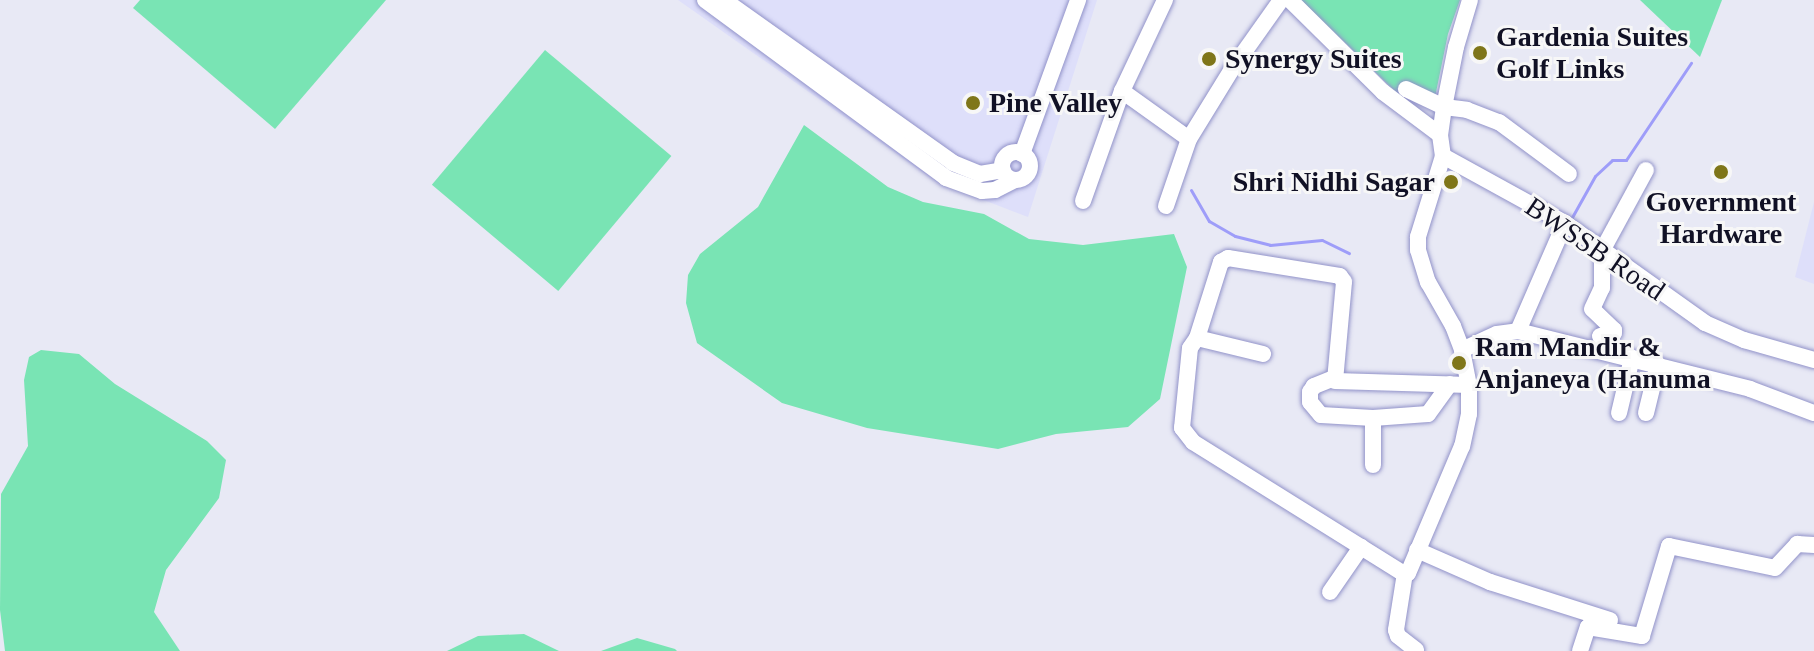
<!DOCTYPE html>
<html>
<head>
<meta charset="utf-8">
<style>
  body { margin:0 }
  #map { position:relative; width:1814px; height:651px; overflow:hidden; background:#e8e9f5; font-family:Georgia,serif }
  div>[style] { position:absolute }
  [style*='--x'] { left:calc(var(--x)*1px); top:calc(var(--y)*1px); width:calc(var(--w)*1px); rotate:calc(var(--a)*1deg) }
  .built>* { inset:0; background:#dedffa }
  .green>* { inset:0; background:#79e4b4; transform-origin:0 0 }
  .stream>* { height:3px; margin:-1.5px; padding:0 1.5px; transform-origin:1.5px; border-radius:1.5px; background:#9e9df9 }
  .roads { filter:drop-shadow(0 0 2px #9192c9) drop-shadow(0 0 2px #9192c9) }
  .minor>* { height:16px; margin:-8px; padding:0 8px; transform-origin:8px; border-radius:8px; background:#fff }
  .minor>.ring { margin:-8px; padding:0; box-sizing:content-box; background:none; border:16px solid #fff; border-radius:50% }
  .dots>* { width:22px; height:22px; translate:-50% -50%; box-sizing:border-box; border:4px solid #f7f7f7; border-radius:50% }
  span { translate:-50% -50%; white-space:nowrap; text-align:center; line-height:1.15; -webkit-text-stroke:6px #f7f7f7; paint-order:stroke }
  .poi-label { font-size:28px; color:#111125; font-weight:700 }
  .left { translate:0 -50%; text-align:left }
  .right { translate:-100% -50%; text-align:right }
  .street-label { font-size:28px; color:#111125 }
</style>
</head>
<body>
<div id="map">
  <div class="built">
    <div style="clip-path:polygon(678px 0,1097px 0,1028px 217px,937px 182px)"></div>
    <div style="clip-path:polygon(1814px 202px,1814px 284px,1795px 277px)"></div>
  </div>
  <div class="green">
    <div style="clip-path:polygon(140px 0,386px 0,275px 129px,133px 8px)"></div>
    <div style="clip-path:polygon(1301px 0,1460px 0,1448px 34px,1433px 107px,1397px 93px)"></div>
    <div style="clip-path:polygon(1640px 0,1722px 0,1700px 57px)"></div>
    <div style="left:545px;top:50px;width:165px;height:176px;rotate:40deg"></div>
    <div style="clip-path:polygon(804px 125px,888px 187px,923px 202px,984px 214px,1029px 239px,1083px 245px,1174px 234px,1187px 267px,1160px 399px,1128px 427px,1056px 434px,998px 449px,867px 428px,782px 403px,697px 343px,686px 303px,688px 275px,700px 254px,758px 207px)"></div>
    <div style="clip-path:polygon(41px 350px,79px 354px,115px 384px,207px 441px,226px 460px,219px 498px,166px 570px,154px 612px,180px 651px,5px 651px,0 610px,1px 494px,28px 446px,24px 380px,29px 357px)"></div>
    <div style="clip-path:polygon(524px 634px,559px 651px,447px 651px,478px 636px)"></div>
    <div style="clip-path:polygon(637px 638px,675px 649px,677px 651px,601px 651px)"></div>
  </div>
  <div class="stream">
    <div style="--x:1191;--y:190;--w:36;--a:60"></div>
    <div style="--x:1209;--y:221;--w:30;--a:30"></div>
    <div style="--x:1235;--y:236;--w:36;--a:14"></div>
    <div style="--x:1270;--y:245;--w:52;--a:-5.5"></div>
    <div style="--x:1322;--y:240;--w:30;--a:26"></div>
    <div style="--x:1571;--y:219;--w:49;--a:-60.8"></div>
    <div style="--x:1595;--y:176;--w:23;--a:-43"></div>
    <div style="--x:1612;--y:160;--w:14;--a:0"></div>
    <div style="--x:1626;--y:160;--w:117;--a:-56.2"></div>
  </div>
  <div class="roads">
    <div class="minor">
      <div style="--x:705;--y:0;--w:300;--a:36.4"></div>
      <div style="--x:946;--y:178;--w:38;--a:20"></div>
      <div style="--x:982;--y:191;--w:13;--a:-4"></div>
      <div style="--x:995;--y:190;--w:22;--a:-27"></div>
      <div style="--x:724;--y:0;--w:281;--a:35.4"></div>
      <div style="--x:953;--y:163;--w:29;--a:22"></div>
      <div style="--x:980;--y:174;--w:23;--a:-10"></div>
      <div style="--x:1290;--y:0;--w:131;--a:44.7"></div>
      <div style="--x:1383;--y:92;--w:71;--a:37"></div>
      <div style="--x:1470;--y:0;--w:49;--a:106.6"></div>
      <div style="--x:1456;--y:47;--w:61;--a:101.3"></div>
      <div style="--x:1444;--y:107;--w:28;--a:98"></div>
      <div style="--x:1440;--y:135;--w:21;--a:82"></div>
      <div style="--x:1443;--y:156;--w:139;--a:28.8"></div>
      <div style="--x:1565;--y:223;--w:172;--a:35.5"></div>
      <div style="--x:1705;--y:323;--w:43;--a:23.6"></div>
      <div style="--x:1744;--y:340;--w:73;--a:15.9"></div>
      <div style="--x:1406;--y:89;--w:42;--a:25.3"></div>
      <div style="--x:1444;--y:107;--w:23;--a:7"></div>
      <div style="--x:1467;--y:110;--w:34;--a:21"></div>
      <div style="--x:1499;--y:122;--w:87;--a:36.6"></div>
      <div style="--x:1122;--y:91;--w:82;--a:35.6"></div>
      <div class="ring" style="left:1002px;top:152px;width:12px;height:12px"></div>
      <div style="--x:1022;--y:154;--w:164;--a:-70"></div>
      <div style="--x:1443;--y:156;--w:85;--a:107.2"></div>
      <div style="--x:1418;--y:237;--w:13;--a:90"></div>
      <div style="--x:1418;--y:250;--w:34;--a:73"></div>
      <div style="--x:1428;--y:282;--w:51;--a:60.4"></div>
      <div style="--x:1453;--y:326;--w:26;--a:69"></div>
      <div style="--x:1462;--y:350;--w:36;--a:79"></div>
      <div style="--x:1469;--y:385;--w:29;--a:90"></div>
      <div style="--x:1469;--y:414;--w:33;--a:102"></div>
      <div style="--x:1462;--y:446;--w:138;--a:113"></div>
      <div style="--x:1408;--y:573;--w:7;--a:-172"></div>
      <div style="--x:1401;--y:572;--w:245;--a:-148"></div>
      <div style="--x:1193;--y:442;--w:18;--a:-128"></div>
      <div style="--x:1182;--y:428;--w:80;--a:-84.3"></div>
      <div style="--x:1190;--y:348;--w:12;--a:-55"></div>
      <div style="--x:1197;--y:338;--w:80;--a:-72.5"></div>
      <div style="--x:1221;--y:262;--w:8;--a:-30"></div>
      <div style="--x:1228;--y:258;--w:113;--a:9.1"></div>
      <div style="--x:1340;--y:276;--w:7;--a:56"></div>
      <div style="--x:1344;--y:282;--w:99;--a:95.2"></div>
      <div style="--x:1335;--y:381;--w:134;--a:1.7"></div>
      <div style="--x:1083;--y:201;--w:117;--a:-70.5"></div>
      <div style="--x:1122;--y:91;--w:101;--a:-64.7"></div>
      <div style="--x:1166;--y:206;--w:71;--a:-71.1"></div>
      <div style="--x:1189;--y:139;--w:82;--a:-58.4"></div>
      <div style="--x:1232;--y:69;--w:85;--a:-54.6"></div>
      <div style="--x:1518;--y:331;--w:118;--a:-66.5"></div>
      <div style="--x:1600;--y:336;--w:14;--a:-12"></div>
      <div style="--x:1614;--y:333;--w:3;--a:-90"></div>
      <div style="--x:1614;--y:330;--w:30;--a:-136"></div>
      <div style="--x:1592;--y:309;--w:23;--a:-65"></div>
      <div style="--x:1602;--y:288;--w:37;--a:-90"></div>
      <div style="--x:1602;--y:251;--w:92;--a:-61.5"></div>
      <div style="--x:1197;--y:338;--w:68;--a:13.6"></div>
      <div style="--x:1462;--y:350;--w:38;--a:-25"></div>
      <div style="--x:1497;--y:334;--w:21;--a:-8"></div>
      <div style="--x:1518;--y:331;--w:239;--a:14"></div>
      <div style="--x:1750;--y:389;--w:68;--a:20.6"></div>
      <div style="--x:1334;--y:378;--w:22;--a:158"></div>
      <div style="--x:1314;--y:386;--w:7;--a:124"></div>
      <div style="--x:1310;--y:392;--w:10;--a:90"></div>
      <div style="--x:1310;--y:402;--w:17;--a:50"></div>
      <div style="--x:1321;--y:415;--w:52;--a:3.3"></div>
      <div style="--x:1373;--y:418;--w:55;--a:-4.2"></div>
      <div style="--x:1428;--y:414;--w:37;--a:-54"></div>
      <div style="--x:1619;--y:413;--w:57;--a:-76.7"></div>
      <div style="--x:1646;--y:413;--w:50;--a:-76.2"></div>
      <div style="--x:1373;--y:418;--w:47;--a:90"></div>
      <div style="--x:1417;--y:550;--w:80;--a:23.7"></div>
      <div style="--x:1490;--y:582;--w:126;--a:17.6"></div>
      <div style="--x:1405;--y:573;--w:58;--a:99"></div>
      <div style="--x:1396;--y:630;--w:6;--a:72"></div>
      <div style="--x:1398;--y:636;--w:23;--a:38"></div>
      <div style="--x:1330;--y:592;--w:55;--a:-55.4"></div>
      <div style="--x:1580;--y:651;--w:25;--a:-72"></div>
      <div style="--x:1588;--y:627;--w:55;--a:9.5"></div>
      <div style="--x:1642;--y:636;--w:94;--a:-73.3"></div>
      <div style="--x:1669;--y:546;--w:108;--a:11.7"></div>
      <div style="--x:1775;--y:568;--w:33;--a:-47"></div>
      <div style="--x:1797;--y:544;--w:17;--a:3"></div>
    </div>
  </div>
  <div class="dots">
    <div style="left:1480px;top:53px;background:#7f7619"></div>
    <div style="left:1209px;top:59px;background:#7f7619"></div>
    <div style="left:973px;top:103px;background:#7f7619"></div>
    <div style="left:1721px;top:172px;background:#7f7619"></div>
    <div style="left:1451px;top:182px;background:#7f7619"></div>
    <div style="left:1459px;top:363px;background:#7f7619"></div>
  </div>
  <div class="poi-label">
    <span class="left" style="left:1496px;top:53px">Gardenia Suites<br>Golf Links</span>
    <span class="left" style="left:1225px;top:59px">Synergy Suites</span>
    <span class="left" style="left:989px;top:103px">Pine Valley</span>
    <span class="right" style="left:1435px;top:182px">Shri Nidhi Sagar</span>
    <span style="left:1721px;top:218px">Government<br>Hardware</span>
    <span class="left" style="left:1475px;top:363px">Ram Mandir &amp;<br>Anjaneya (Hanuma</span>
  </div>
  <div class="street-label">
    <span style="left:1595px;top:249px;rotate:34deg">BWSSB Road</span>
  </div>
</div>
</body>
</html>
